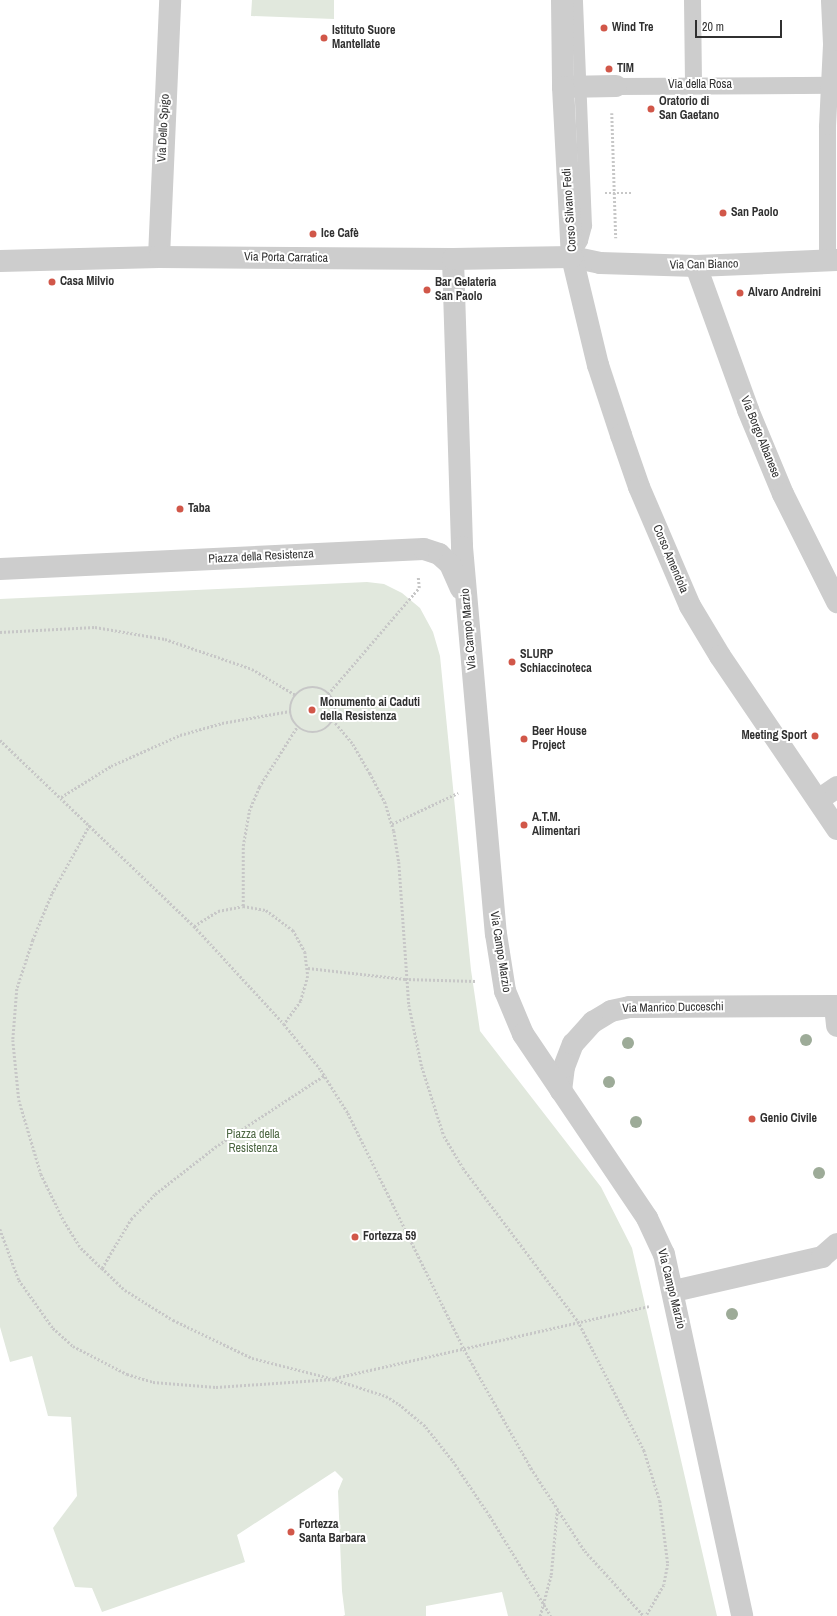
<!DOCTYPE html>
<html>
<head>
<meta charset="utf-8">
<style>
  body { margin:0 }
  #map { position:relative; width:837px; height:1616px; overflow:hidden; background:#fff; font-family:"Archivo Narrow",sans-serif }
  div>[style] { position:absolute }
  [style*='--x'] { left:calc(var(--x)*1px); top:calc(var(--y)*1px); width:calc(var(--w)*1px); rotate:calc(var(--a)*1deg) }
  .green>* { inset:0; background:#e1e8dd }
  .path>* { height:2.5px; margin-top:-1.25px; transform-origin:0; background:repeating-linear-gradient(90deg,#c7c7c7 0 2px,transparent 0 4px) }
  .path>.ring { margin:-1.25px; padding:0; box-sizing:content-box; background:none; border:2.5px solid #c7c7c7; border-radius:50% }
  .service>* { height:12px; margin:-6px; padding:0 6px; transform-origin:6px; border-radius:6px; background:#cdcdcd }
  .pedestrian>* { height:17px; margin:-8.5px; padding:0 8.5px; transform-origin:8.5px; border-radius:8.5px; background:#cdcdcd }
  .minor>* { height:22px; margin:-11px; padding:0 11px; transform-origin:11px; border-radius:11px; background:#cdcdcd }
  .tertiary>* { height:22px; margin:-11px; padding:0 11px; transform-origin:11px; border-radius:11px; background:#cdcdcd }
  .trees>* { width:12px; height:12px; margin:-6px; border-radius:50%; background:#9dab98 }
  .dots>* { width:11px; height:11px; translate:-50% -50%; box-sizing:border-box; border:2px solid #fff; border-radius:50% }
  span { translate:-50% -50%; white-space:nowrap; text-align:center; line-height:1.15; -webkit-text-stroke:4px #fff; paint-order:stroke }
  .poi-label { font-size:12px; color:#303030; font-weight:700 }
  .left { translate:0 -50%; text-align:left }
  .right { translate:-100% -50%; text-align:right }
  .street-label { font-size:12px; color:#303030 }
  .park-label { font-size:12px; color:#4d6743 }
  .scale { position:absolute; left:695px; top:20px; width:87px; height:18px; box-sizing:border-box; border:2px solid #303030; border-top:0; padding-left:5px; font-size:12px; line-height:14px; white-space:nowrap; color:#303030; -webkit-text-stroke:3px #fff; paint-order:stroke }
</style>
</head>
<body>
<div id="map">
  <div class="green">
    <div style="clip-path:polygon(252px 0,334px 0,334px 19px,251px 16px)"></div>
    <div style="clip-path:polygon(367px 582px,384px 584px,402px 593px,420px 608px,433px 632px,440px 656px,471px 970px,480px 1031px,601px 1187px,632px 1248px,717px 1616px,508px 1616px,502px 1592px,426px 1606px,426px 1616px,343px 1616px,345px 1615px,342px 1591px,338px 1491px,343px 1479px,335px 1471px,237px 1535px,245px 1562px,102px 1612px,92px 1588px,75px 1587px,53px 1528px,77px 1496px,71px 1417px,48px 1416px,32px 1356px,10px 1362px,0 1327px,0 599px)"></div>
  </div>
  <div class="path">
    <div style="--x:612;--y:113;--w:125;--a:88.2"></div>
    <div style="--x:605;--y:193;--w:26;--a:0"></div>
    <div style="--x:0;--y:632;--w:95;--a:-3"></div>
    <div style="--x:95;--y:627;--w:71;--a:9.7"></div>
    <div style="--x:165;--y:639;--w:92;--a:19"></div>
    <div style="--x:252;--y:669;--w:51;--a:30.6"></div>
    <div class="ring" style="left:290px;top:687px;width:43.5px;height:43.5px"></div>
    <div style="--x:328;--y:694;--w:140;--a:-49.4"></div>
    <div style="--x:419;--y:588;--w:12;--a:-95"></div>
    <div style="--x:333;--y:720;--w:31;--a:50"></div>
    <div style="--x:353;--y:744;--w:34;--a:60"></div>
    <div style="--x:370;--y:773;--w:33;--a:63"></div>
    <div style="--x:385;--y:802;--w:30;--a:73"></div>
    <div style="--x:394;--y:831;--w:31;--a:81"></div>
    <div style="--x:399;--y:862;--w:143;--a:86"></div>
    <div style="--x:409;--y:1005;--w:63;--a:78.2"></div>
    <div style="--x:422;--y:1067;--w:72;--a:72.3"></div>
    <div style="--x:444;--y:1136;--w:37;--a:59"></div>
    <div style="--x:463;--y:1168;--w:191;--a:53.1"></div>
    <div style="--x:578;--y:1321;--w:145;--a:62.9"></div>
    <div style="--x:644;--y:1450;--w:53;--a:72.6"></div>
    <div style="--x:660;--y:1501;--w:64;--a:82.8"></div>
    <div style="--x:668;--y:1564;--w:21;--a:101"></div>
    <div style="--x:664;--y:1585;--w:36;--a:120"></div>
    <div style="--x:0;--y:740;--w:269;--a:43.8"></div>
    <div style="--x:194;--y:926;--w:133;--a:47.4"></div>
    <div style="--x:284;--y:1024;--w:59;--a:51.2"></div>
    <div style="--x:321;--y:1070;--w:51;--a:57.9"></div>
    <div style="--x:348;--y:1113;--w:263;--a:63.8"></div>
    <div style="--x:464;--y:1349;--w:137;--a:60.6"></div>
    <div style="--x:531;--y:1468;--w:99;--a:57"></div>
    <div style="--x:585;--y:1551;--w:88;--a:47.8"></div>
    <div style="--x:61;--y:797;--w:59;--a:-31.8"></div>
    <div style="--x:111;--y:766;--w:76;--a:-24.2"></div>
    <div style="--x:180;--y:735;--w:44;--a:-15.9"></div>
    <div style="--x:222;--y:723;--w:69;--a:-10"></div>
    <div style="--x:392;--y:824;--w:73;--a:-25.2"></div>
    <div style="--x:90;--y:825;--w:79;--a:118.8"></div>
    <div style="--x:52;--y:894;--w:50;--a:112.4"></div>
    <div style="--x:33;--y:940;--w:52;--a:108.1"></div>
    <div style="--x:17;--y:989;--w:51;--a:94.5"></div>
    <div style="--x:13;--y:1040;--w:60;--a:84.3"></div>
    <div style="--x:19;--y:1100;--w:77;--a:73.4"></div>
    <div style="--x:41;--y:1174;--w:52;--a:63.9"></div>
    <div style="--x:64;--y:1221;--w:32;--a:58"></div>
    <div style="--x:81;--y:1248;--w:29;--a:44"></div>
    <div style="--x:102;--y:1268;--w:57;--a:-59.4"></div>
    <div style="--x:131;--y:1219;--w:35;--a:-46"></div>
    <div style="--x:155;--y:1194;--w:80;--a:-37.9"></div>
    <div style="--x:218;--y:1145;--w:128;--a:-33.2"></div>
    <div style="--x:243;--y:906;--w:60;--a:-90"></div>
    <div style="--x:243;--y:846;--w:36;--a:-80"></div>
    <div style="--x:249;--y:811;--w:26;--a:-67"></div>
    <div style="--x:259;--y:787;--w:71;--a:-57.7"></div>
    <div style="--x:194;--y:926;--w:28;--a:-32"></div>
    <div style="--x:218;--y:911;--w:25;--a:-11"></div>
    <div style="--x:243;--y:906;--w:23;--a:10"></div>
    <div style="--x:266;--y:910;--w:34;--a:37"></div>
    <div style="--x:293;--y:930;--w:25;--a:61"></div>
    <div style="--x:305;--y:952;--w:24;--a:83"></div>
    <div style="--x:308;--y:976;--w:26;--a:106"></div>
    <div style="--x:301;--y:1001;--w:29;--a:126"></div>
    <div style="--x:308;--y:968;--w:98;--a:6.5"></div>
    <div style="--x:405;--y:979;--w:71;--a:1.6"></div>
    <div style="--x:0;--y:1229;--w:54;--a:69.6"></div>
    <div style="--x:19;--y:1280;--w:59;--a:54.7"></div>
    <div style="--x:53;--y:1328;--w:27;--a:42"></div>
    <div style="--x:73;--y:1346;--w:61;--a:27.4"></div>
    <div style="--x:127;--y:1374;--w:27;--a:17"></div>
    <div style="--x:153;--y:1382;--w:63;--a:4.5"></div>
    <div style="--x:216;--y:1387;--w:117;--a:-3.9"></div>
    <div style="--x:333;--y:1379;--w:56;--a:17.8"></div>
    <div style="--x:386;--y:1396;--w:15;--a:32"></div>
    <div style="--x:399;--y:1404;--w:35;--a:40"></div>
    <div style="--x:426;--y:1427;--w:43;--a:51.5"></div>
    <div style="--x:453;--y:1461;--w:66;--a:56.1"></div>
    <div style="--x:490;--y:1516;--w:117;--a:58.6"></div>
    <div style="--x:102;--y:1268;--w:32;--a:44"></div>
    <div style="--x:125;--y:1290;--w:57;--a:32"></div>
    <div style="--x:173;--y:1320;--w:88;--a:25.7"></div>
    <div style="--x:252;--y:1358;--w:81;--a:14.4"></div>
    <div style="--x:335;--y:1378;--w:322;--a:-12.9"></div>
    <div style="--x:540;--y:1616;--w:42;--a:-75"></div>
    <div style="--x:551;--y:1575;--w:65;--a:-84.7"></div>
  </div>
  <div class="service">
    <div style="--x:574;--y:255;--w:16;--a:-60"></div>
    <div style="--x:582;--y:241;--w:16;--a:-75"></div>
    <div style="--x:586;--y:226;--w:226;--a:-92.3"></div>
  </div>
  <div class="pedestrian">
    <div style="--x:692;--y:0;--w:84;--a:89.3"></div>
    <div style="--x:616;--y:86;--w:221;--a:-0.3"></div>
    <div style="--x:827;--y:261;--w:135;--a:-90"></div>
    <div style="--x:827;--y:126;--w:83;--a:-87.2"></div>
    <div style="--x:831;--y:43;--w:43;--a:-92.7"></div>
  </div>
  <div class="minor">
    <div style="--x:563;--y:87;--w:53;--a:-1.1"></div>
    <div style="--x:159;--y:257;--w:257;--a:-87.5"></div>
    <div style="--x:572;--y:257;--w:29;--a:12"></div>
    <div style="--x:600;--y:263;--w:96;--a:1.8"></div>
    <div style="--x:696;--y:266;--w:141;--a:-2.4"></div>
    <div style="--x:696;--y:266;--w:153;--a:70.1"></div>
    <div style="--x:748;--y:410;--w:91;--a:67.4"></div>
    <div style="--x:783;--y:494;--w:121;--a:63.4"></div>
    <div style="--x:818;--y:800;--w:23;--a:-34"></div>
    <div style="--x:835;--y:1006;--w:20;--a:84"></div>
    <div style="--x:561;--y:1091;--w:24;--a:-83"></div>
    <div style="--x:564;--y:1067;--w:25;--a:-69"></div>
    <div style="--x:573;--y:1044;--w:30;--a:-48"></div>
    <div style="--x:593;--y:1022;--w:21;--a:-31"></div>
    <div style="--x:611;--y:1011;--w:19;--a:-12"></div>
    <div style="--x:630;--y:1007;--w:207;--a:-0.3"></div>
    <div style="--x:674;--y:1291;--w:152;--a:-12.9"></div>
    <div style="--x:822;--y:1257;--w:20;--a:-41"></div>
  </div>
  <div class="tertiary">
    <div style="--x:562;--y:0;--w:87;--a:89.3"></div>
    <div style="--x:563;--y:87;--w:170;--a:87"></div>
    <div style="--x:572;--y:257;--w:111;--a:76.5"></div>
    <div style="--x:598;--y:365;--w:74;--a:71.8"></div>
    <div style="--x:621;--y:435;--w:55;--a:70.9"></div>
    <div style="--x:639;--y:487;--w:129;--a:66.8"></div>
    <div style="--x:690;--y:606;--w:58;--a:59"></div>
    <div style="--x:720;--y:656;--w:209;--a:55.9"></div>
    <div style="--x:453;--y:259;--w:288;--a:88.2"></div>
    <div style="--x:462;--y:547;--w:388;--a:85"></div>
    <div style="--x:496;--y:934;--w:58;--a:81"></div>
    <div style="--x:505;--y:991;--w:47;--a:67.3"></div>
    <div style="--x:523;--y:1034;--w:222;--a:56"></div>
    <div style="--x:647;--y:1218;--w:40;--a:65"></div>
    <div style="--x:664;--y:1254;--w:370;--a:77.8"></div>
    <div style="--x:0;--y:261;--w:159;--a:-1.4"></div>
    <div style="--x:159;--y:257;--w:294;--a:0.4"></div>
    <div style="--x:453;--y:259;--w:119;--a:-1"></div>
    <div style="--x:0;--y:569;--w:424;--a:-2.7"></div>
    <div style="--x:424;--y:549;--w:16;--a:18"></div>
    <div style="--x:439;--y:554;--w:15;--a:42"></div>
    <div style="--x:450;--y:564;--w:27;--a:66"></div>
  </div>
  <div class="trees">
    <div style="left:806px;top:1040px"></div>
    <div style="left:628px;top:1043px"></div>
    <div style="left:609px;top:1082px"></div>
    <div style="left:636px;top:1122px"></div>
    <div style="left:819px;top:1173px"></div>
    <div style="left:732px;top:1314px"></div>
  </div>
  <div class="dots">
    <div style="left:604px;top:28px;background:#d15749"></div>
    <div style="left:324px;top:38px;background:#d15749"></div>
    <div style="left:609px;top:69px;background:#d15749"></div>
    <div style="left:651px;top:109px;background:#d15749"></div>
    <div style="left:723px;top:213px;background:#d15749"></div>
    <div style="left:313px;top:234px;background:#d15749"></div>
    <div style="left:52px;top:282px;background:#d15749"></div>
    <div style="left:427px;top:290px;background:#d15749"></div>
    <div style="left:740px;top:293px;background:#d15749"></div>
    <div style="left:180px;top:509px;background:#d15749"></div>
    <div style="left:512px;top:662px;background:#d15749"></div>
    <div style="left:312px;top:710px;background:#d15749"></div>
    <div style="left:815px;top:736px;background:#d15749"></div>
    <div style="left:524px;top:739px;background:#d15749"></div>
    <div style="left:524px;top:825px;background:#d15749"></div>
    <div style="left:752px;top:1119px;background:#d15749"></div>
    <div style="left:355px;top:1237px;background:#d15749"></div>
    <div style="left:291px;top:1532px;background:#d15749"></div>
  </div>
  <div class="poi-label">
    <span class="left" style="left:612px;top:28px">Wind Tre</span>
    <span class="left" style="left:332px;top:38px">Istituto Suore<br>Mantellate</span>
    <span class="left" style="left:617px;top:69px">TIM</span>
    <span class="left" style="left:659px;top:109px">Oratorio di<br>San Gaetano</span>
    <span class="left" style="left:731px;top:213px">San Paolo</span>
    <span class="left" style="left:321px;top:234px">Ice Cafè</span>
    <span class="left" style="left:60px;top:282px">Casa Milvio</span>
    <span class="left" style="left:435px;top:290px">Bar Gelateria<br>San Paolo</span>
    <span class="left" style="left:748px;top:293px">Alvaro Andreini</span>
    <span class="left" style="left:188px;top:509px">Taba</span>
    <span class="left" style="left:520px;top:662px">SLURP<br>Schiaccinoteca</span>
    <span class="left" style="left:320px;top:710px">Monumento ai Caduti<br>della Resistenza</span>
    <span class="left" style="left:532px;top:739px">Beer House<br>Project</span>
    <span class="right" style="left:807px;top:736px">Meeting Sport</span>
    <span class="left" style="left:532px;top:825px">A.T.M.<br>Alimentari</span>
    <span class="left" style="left:760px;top:1119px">Genio Civile</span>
    <span class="left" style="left:363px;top:1237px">Fortezza 59</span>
    <span class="left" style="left:299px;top:1532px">Fortezza<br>Santa Barbara</span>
  </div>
  <div class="street-label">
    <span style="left:700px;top:85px">Via della Rosa</span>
    <span style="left:164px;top:128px;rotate:-87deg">Via Dello Spigo</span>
    <span style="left:570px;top:210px;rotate:-94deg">Corso Silvano Fedi</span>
    <span style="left:286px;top:258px;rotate:1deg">Via Porta Carratica</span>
    <span style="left:704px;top:265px;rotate:-1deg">Via Can Bianco</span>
    <span style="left:760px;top:437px;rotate:68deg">Via Borgo Albanese</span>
    <span style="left:261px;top:557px;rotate:-3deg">Piazza della Resistenza</span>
    <span style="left:670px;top:559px;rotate:67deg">Corso Amendola</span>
    <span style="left:469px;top:629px;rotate:-95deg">Via Campo Marzio</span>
    <span style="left:500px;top:952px;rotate:81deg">Via Campo Marzio</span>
    <span style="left:673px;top:1008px;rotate:-1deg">Via Manrico Ducceschi</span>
    <span style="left:671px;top:1289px;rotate:76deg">Via Campo Marzio</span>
  </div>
  <div class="park-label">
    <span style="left:253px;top:1142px">Piazza della<br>Resistenza</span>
  </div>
  <div class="scale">20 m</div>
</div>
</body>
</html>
